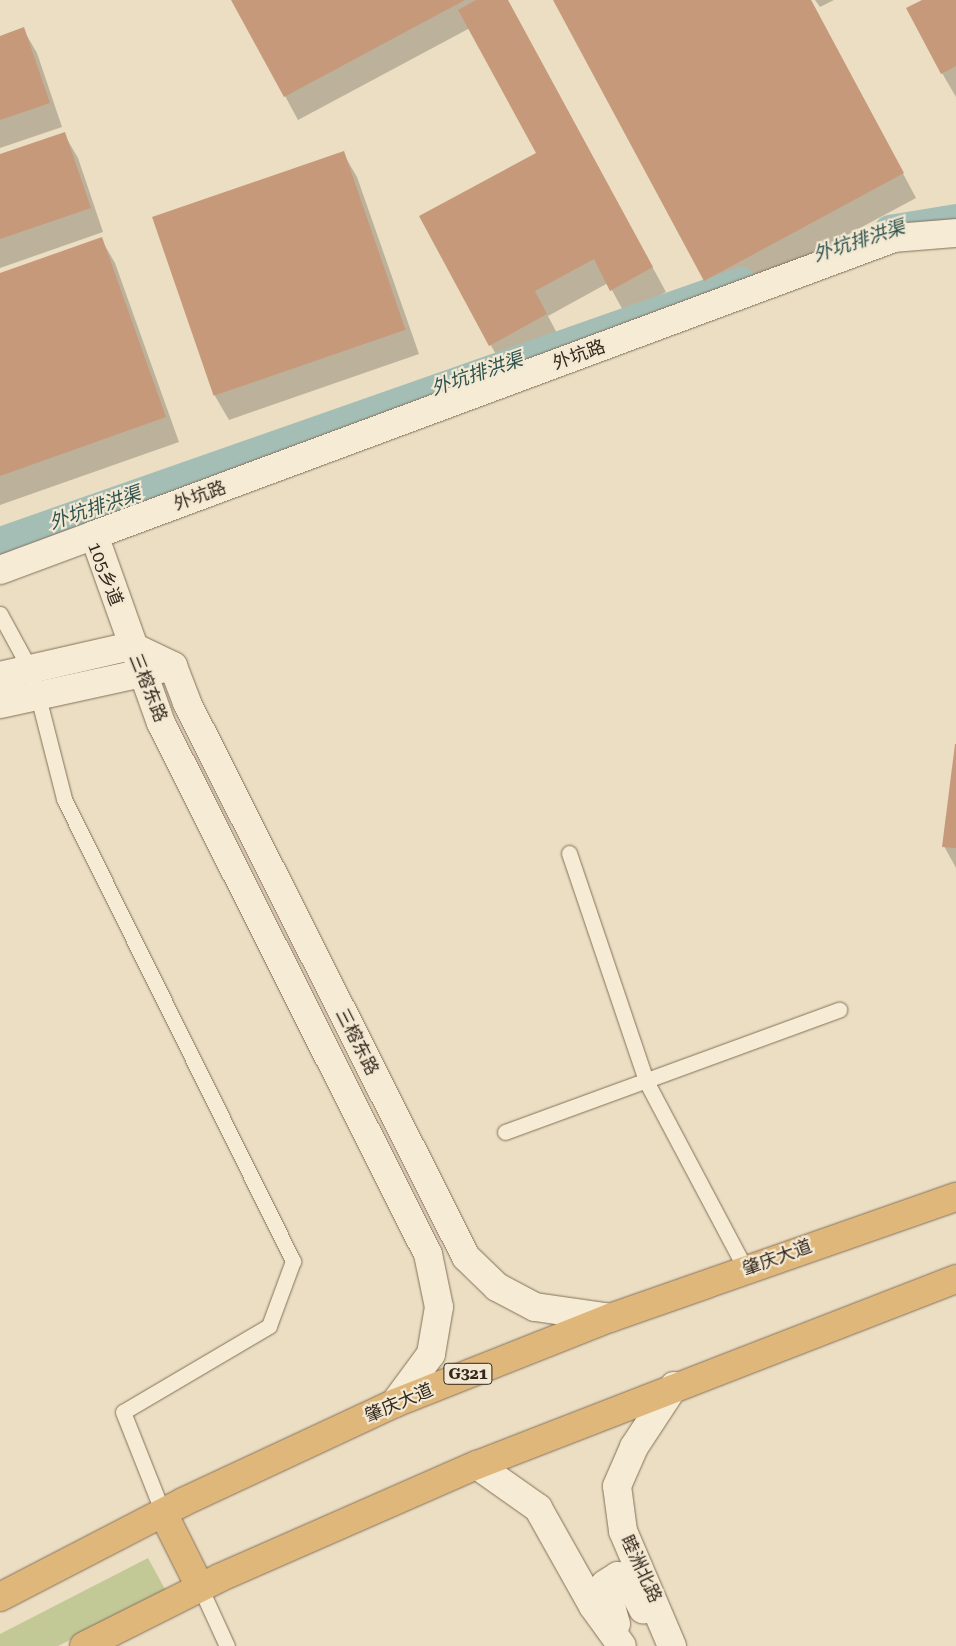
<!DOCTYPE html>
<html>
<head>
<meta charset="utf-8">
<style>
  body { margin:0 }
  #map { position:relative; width:956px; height:1646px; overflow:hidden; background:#ebdec2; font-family:"Roboto Serif","Noto Sans SC",serif }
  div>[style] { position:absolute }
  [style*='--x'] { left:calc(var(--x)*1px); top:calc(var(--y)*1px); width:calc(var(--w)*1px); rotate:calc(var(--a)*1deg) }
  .green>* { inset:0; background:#c3c897 }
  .shadow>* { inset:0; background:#0003 }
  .canal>* { height:28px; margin:-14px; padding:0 14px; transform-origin:14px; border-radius:14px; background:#a4beb6 }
  .building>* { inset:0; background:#c7997b; transform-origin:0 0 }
  .roads { filter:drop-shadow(0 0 1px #84705b) drop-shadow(0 0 1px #84705b) }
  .service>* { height:15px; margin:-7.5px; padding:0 7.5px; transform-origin:7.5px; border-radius:7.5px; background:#f6ecd5 }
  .tertiary>* { height:28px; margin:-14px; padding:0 14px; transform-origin:14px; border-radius:14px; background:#f6ecd5 }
  .trunk>* { height:28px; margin:-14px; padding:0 14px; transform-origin:14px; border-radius:14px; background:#e0b77a }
  span { translate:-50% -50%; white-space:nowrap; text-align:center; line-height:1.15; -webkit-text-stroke:4.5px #f3e8d1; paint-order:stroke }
  .shield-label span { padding:1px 4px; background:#f3e8d1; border:1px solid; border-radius:4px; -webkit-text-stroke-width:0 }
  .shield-label { font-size:16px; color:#34281e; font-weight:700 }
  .street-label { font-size:18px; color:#34281e }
  .water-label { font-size:19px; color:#2e5350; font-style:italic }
</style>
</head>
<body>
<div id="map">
  <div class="green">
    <div style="clip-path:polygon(148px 1558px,166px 1591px,58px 1646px,0 1646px,0 1634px)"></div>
  </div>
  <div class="shadow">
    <div style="clip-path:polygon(233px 0,507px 0,666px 292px,625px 314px,608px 283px,548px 316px,560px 339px,504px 369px,420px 217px,537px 153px,470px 28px,298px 120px)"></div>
    <div style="clip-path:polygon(554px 0,811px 0,916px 198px,718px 304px)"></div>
    <div style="clip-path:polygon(815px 0,834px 0,820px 7px)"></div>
    <div style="clip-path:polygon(925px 0,956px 0,956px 97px,942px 73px)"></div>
    <div style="clip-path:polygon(23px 29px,37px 53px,62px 127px,0 148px,0 37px)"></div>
    <div style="clip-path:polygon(64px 134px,78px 158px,103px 232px,0 268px,0 156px)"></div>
    <div style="clip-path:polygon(343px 153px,357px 177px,419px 354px,229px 420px,215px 396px)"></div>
    <div style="clip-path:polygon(101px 239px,115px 263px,179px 442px,0 505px,0 275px)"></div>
    <div style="clip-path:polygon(956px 745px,956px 868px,944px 846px)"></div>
  </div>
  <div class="canal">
    <div style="--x:889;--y:229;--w:68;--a:-9.3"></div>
    <div style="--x:0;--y:541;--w:786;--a:-19.31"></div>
  </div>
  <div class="building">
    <div style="clip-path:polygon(231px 0,465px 0,284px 97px)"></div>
    <div style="clip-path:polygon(476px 0,508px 0,653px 267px,610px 291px,594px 259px,535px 291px,547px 314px,489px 346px,419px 216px,536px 153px,458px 10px)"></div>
    <div style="clip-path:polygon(553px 0,811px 0,904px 173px,704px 281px)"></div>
    <div style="clip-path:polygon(922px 0,956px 0,956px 66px,941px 74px,906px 8px)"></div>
    <div style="clip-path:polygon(24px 27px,50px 103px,0 120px,0 36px)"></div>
    <div style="clip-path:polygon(65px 132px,91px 208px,0 239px,0 154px)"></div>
    <div style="left:344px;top:151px;width:189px;height:203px;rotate:71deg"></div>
    <div style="clip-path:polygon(102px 237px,166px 417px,0 476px,0 273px)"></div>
    <div style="clip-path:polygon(955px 744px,956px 744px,956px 848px,942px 847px)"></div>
  </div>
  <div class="roads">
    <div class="service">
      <div style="--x:0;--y:614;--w:67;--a:61.5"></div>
      <div style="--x:32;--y:673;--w:130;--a:75.7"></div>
      <div style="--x:64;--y:799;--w:516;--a:63.63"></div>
      <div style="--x:293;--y:1261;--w:69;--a:110.3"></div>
      <div style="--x:269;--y:1326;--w:169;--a:149.5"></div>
      <div style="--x:123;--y:1412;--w:109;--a:68.4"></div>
      <div style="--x:569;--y:853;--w:241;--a:71.3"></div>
      <div style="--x:646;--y:1081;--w:214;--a:62.1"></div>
      <div style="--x:505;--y:1132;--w:356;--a:-20.1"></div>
      <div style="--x:200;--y:1587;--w:65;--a:65.4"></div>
    </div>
    <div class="tertiary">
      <div style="--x:94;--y:535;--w:853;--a:-20.37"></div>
      <div style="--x:894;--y:238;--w:62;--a:-4.6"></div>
      <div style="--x:0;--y:570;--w:100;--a:-20.4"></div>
      <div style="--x:94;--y:535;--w:200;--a:70.4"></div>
      <div style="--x:161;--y:723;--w:594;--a:63.31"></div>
      <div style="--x:428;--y:1254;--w:54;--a:78.3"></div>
      <div style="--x:439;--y:1307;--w:48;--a:99.7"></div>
      <div style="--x:431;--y:1354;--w:61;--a:126.3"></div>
      <div style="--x:131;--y:646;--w:47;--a:25.5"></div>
      <div style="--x:173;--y:666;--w:40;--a:69"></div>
      <div style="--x:187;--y:703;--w:620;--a:63.27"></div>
      <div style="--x:466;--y:1257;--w:43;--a:44.1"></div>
      <div style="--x:497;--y:1287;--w:43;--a:27.8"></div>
      <div style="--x:535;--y:1307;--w:76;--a:8.3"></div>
      <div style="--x:0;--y:676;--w:134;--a:-12.9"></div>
      <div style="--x:0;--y:704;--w:164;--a:-12.3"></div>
      <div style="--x:477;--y:1465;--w:75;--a:35.2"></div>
      <div style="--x:538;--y:1508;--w:112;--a:60.7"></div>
      <div style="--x:593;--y:1606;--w:49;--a:54.1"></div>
      <div style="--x:616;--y:1624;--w:41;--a:-105.4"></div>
      <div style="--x:605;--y:1584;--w:15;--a:-32"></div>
      <div style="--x:618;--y:1576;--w:11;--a:22"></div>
      <div style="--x:628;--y:1580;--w:33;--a:63"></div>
      <div style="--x:672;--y:1646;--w:125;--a:-113.1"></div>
      <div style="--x:623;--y:1531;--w:45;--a:-97.6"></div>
      <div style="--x:617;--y:1486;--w:43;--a:-66.4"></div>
      <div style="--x:634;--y:1447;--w:73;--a:-56.7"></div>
    </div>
    <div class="trunk">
      <div style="--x:163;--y:1513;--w:83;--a:63.4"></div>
      <div style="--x:0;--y:1597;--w:206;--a:-27.4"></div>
      <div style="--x:183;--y:1502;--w:234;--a:-25"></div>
      <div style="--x:395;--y:1403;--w:231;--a:-21.6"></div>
      <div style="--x:610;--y:1318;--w:367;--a:-19.3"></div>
      <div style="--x:84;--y:1646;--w:151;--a:-26.7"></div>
      <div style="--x:219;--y:1578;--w:282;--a:-23.7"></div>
      <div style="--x:477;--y:1465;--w:514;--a:-21.22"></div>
    </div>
  </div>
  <div class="shield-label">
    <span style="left:468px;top:1374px">G321</span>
  </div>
  <div class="street-label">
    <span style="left:579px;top:355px;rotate:-20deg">外坑路</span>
    <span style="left:200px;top:496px;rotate:-20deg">外坑路</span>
    <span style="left:105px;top:574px;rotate:69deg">105乡道</span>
    <span style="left:148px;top:688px;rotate:68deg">三榕东路</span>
    <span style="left:357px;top:1042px;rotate:63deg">三榕东路</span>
    <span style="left:777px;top:1258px;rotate:-20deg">肇庆大道</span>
    <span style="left:399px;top:1403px;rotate:-23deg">肇庆大道</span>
    <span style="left:641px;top:1569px;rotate:65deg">睦洲北路</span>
  </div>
  <div class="water-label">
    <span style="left:859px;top:241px;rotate:-18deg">外坑排洪渠</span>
    <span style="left:477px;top:374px;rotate:-19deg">外坑排洪渠</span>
    <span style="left:95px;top:508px;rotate:-19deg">外坑排洪渠</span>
  </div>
</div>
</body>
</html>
